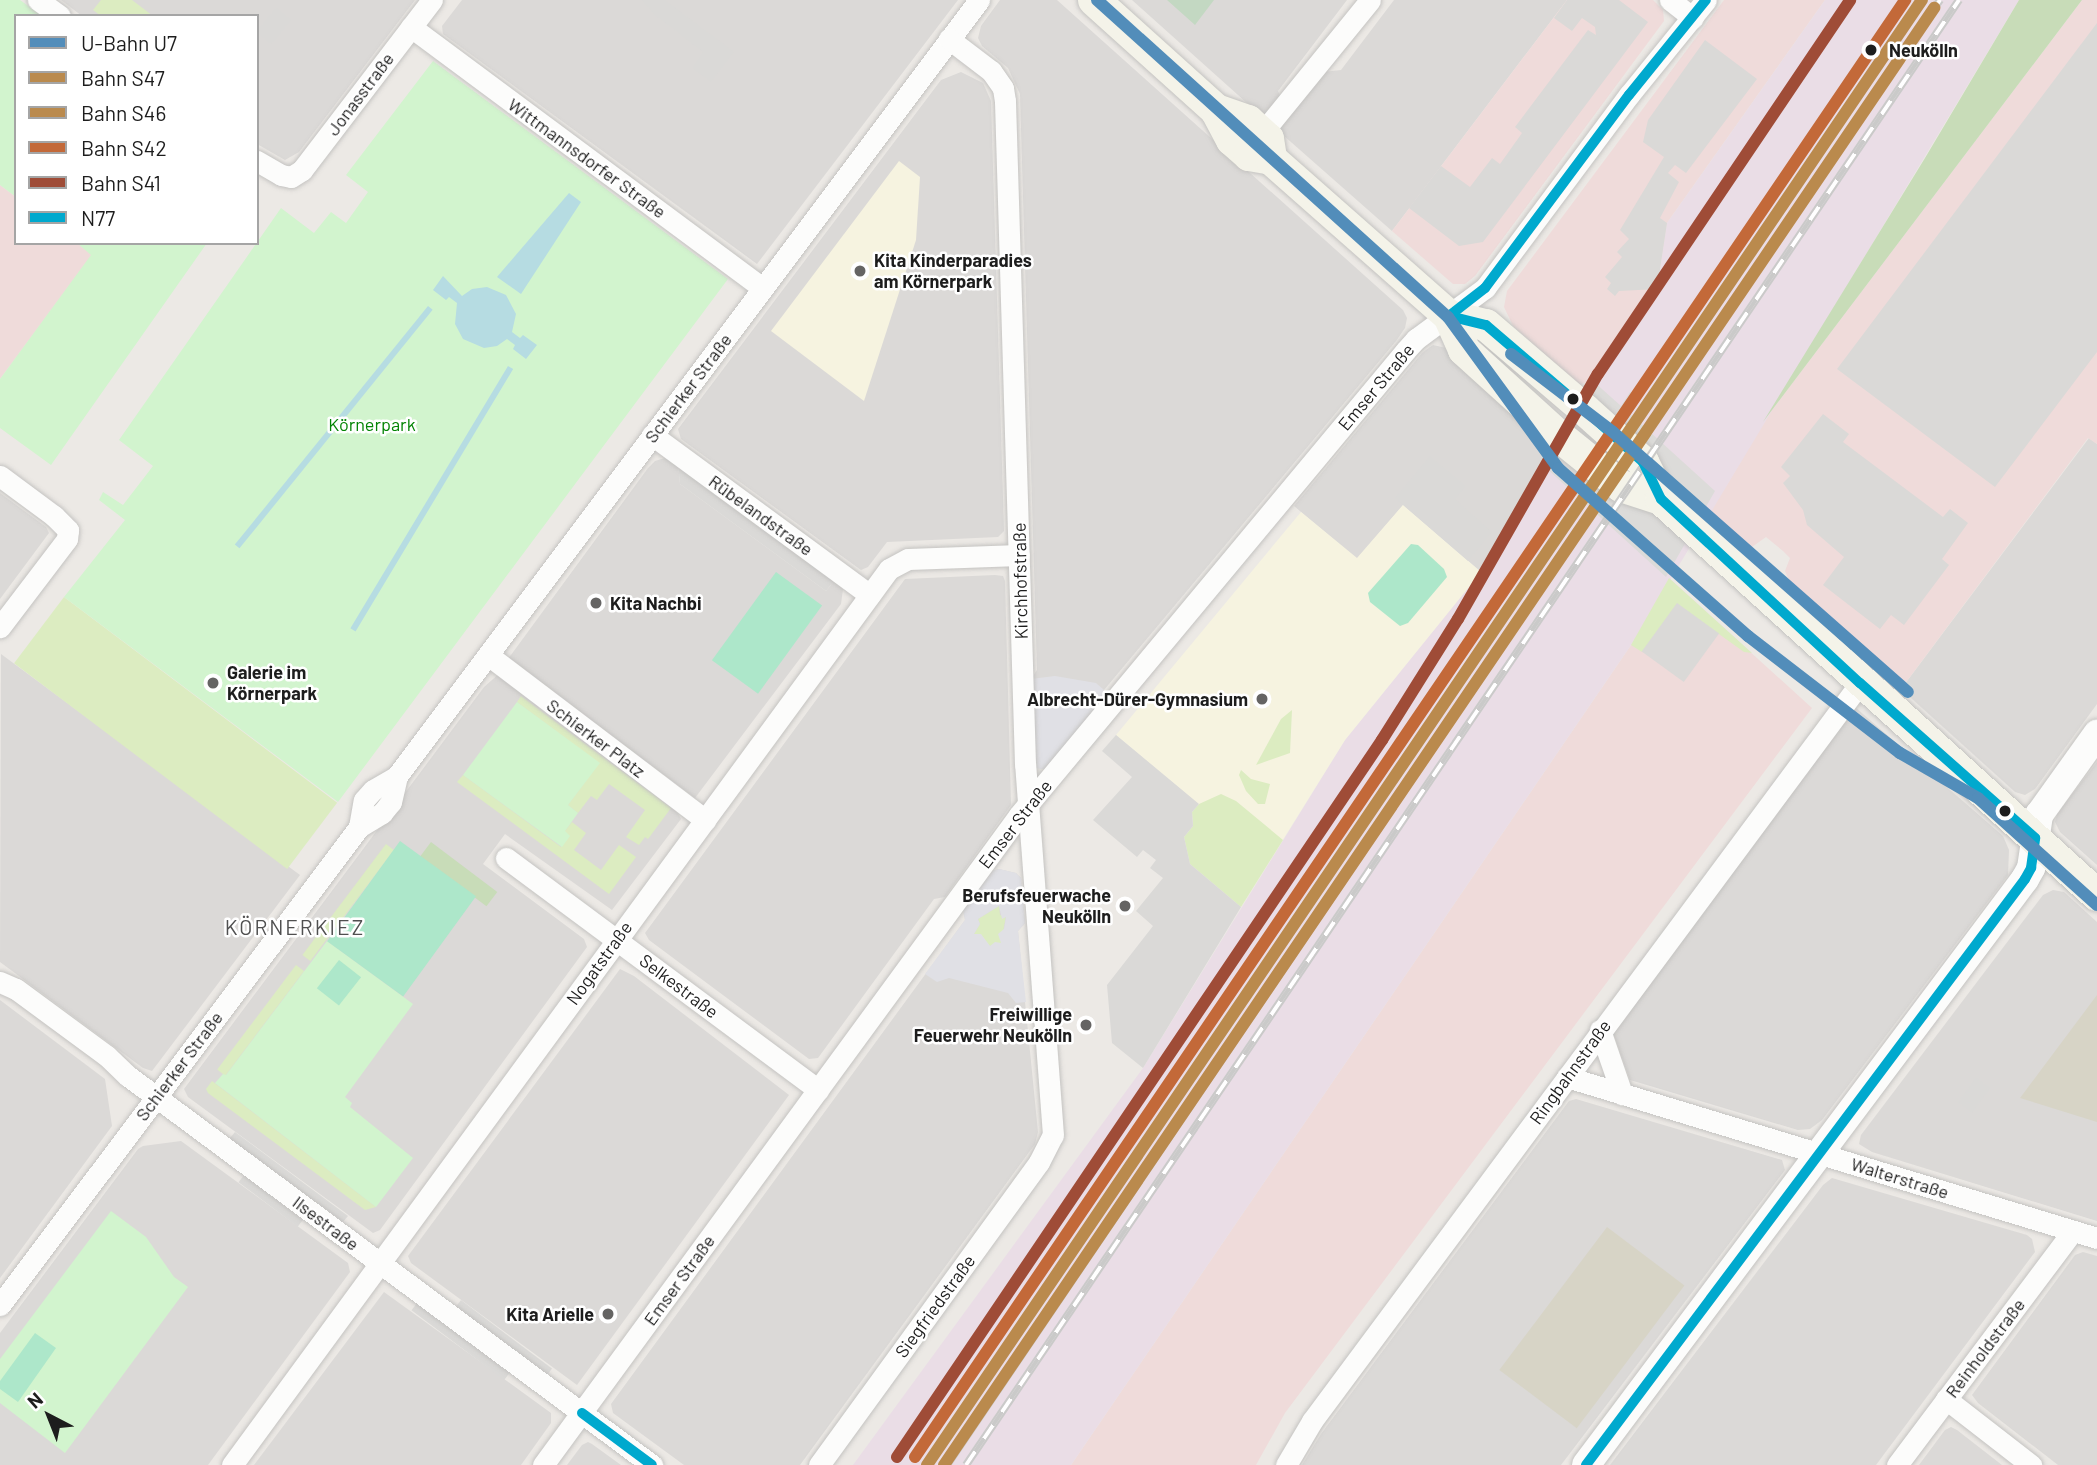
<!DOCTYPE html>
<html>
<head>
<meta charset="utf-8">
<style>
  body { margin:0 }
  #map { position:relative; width:2097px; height:1465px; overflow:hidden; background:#ece9e5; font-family:Barlow,sans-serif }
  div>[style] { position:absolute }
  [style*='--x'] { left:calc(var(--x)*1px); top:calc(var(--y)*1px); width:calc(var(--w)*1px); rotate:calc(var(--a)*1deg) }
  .residential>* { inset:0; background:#dbd9d7 }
  .commercial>* { inset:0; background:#efdbda }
  .industrial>* { inset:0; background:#eadde6 }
  .education>* { inset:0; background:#f6f3e0 }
  .construction>* { inset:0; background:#d7d4c6; transform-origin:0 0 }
  .grass>* { inset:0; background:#dcecc1; transform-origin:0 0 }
  .forest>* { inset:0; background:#c8dcb8; transform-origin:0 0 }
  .cemetery>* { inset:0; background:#c3d8c2 }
  .park>* { inset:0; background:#d2f4ce }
  .pitch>* { inset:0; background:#ade7ca; transform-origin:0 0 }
  .parking>* { inset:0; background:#dad9d7; transform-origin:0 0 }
  .plaza>* { inset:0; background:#e0e0e5 }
  .water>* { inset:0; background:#b6dce2; transform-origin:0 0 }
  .pier>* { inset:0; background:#dcdbd9 }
  .roads { filter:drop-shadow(0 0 2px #c4c3c1) drop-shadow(0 0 2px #c4c3c1) }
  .minor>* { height:21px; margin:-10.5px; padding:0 10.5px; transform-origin:10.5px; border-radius:10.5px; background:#fcfcfb }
  .tertiary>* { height:28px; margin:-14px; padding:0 14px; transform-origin:14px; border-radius:14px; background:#fcfcfb }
  .secondary>* { height:32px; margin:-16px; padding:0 16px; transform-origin:16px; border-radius:16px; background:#f4f3e9 }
  .rail>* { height:8px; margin-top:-4px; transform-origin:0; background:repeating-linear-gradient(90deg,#fff 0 16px,#cacac9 0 32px); box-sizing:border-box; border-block:2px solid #cacac9 }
  .bus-1>* { height:10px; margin:-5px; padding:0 5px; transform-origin:5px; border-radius:5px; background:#00a9ce }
  .rail-1>* { height:12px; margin:-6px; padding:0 6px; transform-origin:6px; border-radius:6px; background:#ba8a4d }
  .rail-2>* { height:12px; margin:-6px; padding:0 6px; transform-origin:6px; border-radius:6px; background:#ba8a4d }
  .rail-3>* { height:12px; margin:-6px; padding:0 6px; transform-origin:6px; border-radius:6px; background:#c36939 }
  .rail-4>* { height:12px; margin:-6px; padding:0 6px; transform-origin:6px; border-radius:6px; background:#9f4c37 }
  .metro-1>* { height:12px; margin:-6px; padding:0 6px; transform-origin:6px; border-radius:6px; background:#528dba }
  .dots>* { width:19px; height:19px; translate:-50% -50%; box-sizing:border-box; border:4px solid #fff; border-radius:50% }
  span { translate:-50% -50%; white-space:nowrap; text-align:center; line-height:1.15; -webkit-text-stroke:5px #fff; paint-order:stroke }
  .stop-label { font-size:18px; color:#1d1d1d; font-weight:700 }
  .left { translate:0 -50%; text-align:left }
  .street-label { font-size:18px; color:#1d1d1d }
  .poi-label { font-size:18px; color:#1d1d1d; font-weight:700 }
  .right { translate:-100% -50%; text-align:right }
  .park-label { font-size:18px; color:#038404 }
  .quarter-label { font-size:21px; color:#505050; letter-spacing:2px }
  .legend { position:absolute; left:14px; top:14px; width:245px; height:231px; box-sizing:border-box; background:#fff; border:2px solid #a5a5a5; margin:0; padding:9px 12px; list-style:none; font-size:21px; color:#1d1d1d }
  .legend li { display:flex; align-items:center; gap:14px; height:35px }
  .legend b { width:35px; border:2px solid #a5a5a5 }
  .north { position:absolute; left:14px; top:1381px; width:70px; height:70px; -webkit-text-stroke:5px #fff; paint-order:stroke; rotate:318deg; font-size:19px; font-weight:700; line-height:28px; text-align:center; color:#1d1d1d }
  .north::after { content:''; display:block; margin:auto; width:24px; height:32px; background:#1d1d1d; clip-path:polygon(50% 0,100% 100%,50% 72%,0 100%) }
</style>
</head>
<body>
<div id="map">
  <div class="residential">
    <div style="clip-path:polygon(61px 0,415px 0,299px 152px,285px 160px,257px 144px,257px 16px,82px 16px)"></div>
    <div style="clip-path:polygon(462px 0,958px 0,757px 264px,443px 34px,442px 26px)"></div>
    <div style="clip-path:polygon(1000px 0,1057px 0,1403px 310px,1407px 318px,1405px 328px,1396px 341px,1104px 690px,1104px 700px,1044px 769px,1037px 768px,1031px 679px,1037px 670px,1020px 94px,1008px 68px,982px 46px,978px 38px,981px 26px)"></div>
    <div style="clip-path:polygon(1132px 0,1347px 0,1278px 91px,1280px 96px,1266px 115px,1257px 112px)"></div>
    <div style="clip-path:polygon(1394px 0,1567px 0,1392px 231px,1283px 135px,1280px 128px,1323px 72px,1341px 70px)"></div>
    <div style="clip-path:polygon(961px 72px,983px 83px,991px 101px,1004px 531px,998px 537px,887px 542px,868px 567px,861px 570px,681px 439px,678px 429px,941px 80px)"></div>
    <div style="clip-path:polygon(1433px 345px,1446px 348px,1546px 438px,1548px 450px,1552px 454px,1531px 496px,1481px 572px,1403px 505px,1357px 559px,1294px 506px,1423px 352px)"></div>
    <div style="clip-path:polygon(2089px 438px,2097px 444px,2097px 704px,2035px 789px,2025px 795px,2015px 792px,1901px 689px)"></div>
    <div style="clip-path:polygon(665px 458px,678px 464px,680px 484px,826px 591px,834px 581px,843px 589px,841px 604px,695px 798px,508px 659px,648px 468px,655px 461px)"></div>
    <div style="clip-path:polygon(0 493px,46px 527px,49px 533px,0 599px)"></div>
    <div style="clip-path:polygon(995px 575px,1003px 576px,1005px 581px,1011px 805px,945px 897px,934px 899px,818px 1058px,809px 1059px,649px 940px,645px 933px,905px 579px)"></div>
    <div style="clip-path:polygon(1px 654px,300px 875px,152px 1071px,143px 1068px,0 962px)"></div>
    <div style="clip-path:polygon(500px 673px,526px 690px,539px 708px,676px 810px,681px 819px,612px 910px,505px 834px,483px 864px,584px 939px,587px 947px,380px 1230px,373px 1233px,188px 1097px,184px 1089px,484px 687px)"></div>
    <div style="clip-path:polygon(1855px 707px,2003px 836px,2009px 850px,2008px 875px,1822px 1120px,1810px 1129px,1798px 1130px,1630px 1080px,1612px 1030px)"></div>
    <div style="clip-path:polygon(2097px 762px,2097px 865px,2060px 832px,2055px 822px,2057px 814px)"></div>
    <div style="clip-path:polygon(999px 869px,1016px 873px,1021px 878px,1025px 923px,1018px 931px,1038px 1132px,1035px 1144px,800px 1465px,684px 1465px,613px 1413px,611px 1404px,965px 920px,963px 910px,992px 871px)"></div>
    <div style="clip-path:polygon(2053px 890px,2064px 892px,2097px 922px,2097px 1221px,1872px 1152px,1859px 1144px,1861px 1135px,2043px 895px)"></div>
    <div style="clip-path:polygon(620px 969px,634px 976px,789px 1095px,577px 1385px,411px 1263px,408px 1256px)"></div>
    <div style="clip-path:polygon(0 1000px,105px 1079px,112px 1126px,0 1278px)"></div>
    <div style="clip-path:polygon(1576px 1099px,1782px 1160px,1785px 1170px,1561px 1465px,1302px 1465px,1321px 1434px,1569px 1101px)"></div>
    <div style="clip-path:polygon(181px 1141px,348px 1263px,350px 1272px,208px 1465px,0 1465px,0 1333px,138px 1149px,143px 1146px)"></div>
    <div style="clip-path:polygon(1832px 1178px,2027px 1235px,2032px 1239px,2035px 1252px,1876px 1465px,1610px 1465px,1823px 1185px)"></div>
    <div style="clip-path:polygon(2083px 1252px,2097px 1256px,2097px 1465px,2058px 1465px,1978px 1403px,1972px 1395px,2075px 1255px)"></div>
    <div style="clip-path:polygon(384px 1292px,551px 1413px,551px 1423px,521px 1465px,254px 1465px)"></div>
    <div style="clip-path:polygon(1951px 1427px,1957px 1430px,2002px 1465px,1919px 1465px,1945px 1430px)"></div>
    <div style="clip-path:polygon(588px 1442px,592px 1444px,621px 1465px,567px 1465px,582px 1445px)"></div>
  </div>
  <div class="commercial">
    <div style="clip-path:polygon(1567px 0,1653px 0,1663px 10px,1664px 21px,1475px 276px,1465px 284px,1453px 284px,1392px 231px)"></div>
    <div style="clip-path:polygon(1724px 0,1825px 0,1667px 223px,1657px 289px,1592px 380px,1579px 385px,1513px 326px,1504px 307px,1507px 291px)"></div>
    <div style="clip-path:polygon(2082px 0,2097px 0,2097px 444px,2088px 438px,1901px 689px,1853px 638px,1789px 580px,1785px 571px,1790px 558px,1783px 551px,1766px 537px,1752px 547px,1745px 548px,1706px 516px,1763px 422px)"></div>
    <div style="clip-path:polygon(0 185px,16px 197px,16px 243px,77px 243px,92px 255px,0 379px)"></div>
    <div style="clip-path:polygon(1669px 578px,1812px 708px,1285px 1413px,1256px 1465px,1071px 1465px,1631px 645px)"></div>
  </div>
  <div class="industrial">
    <div style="clip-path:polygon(1825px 0,2019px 0,1631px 645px,1071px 1465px,853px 1465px,1143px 1068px,1345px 740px,1481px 572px,1531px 496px,1592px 380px,1657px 289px,1667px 223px)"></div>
  </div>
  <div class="education">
    <div style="clip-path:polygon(899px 161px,920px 177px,916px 240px,864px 401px,771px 331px)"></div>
    <div style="clip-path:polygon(1403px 505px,1481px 572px,1345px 740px,1241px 907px,1198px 804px,1116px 735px,1301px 512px,1357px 558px)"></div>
  </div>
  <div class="construction">
    <div style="clip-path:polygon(2097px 995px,2097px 1122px,2020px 1098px)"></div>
    <div style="left:1607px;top:1227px;width:97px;height:179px;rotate:37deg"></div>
  </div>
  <div class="grass">
    <div style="clip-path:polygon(101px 0,132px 0,153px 16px,101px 16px,93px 10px)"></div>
    <div style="clip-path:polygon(1669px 578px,1752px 653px,1744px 652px,1677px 604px,1642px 652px,1631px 645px)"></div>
    <div style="left:64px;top:597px;width:342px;height:83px;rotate:37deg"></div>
    <div style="clip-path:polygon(521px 696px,671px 808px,648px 839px,645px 837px,639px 845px,626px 837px,645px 810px,609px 784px,597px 800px,591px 796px,578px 813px,568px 805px,599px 763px,517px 702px)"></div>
    <div style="clip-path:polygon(1292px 710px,1290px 753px,1256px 765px,1281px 719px)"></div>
    <div style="clip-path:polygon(1241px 770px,1251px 779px,1270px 784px,1265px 804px,1258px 804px,1246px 791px,1239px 775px)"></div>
    <div style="clip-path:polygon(463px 775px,561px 847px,564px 832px,572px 822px,586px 833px,574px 850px,601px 870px,619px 845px,636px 857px,609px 894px,457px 782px)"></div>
    <div style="clip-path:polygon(1221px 794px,1236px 801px,1283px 840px,1241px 907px,1190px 864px,1184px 837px,1193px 826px,1192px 812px,1199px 804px)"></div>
    <div style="left:386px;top:844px;width:10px;height:139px;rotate:37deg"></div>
    <div style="clip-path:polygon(999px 906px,1000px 915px,1006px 916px,1001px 943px,990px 946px,974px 934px,980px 924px,978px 919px)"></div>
    <div style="left:296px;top:965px;width:10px;height:131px;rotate:37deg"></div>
    <div style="clip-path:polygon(212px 1081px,376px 1207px,365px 1210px,208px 1093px,206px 1089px)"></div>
  </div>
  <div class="forest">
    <div style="clip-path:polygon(2019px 0,2082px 0,1763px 422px,1925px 158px)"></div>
    <div style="left:431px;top:842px;width:83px;height:18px;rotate:37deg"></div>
  </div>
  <div class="cemetery">
    <div style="clip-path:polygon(1167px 0,1214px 0,1195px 25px)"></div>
  </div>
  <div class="park">
    <div style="clip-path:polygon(0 0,20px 0,42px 16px,16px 16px,16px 197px,0 185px)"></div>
    <div style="clip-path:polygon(433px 61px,728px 279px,338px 802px,64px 597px,125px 520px,99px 500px,103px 492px,123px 505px,153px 466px,119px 440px,281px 208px,314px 233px,331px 212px,346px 223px,368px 192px,346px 175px)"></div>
    <div style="clip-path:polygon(77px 243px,207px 243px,51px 465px,0 428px,0 379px,91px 255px)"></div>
    <div style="clip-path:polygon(517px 702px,600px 763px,568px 805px,578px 813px,565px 831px,570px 836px,562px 847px,463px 775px)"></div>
    <div style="clip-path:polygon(327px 941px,413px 1004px,345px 1097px,352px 1103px,350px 1107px,413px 1158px,376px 1207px,215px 1083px,223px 1074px,226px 1075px)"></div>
    <div style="clip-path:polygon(111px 1211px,146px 1237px,174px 1277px,188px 1287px,65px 1453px,0 1403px,0 1359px)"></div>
  </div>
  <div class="pitch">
    <div style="clip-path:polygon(1411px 544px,1418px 545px,1444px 569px,1447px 577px,1408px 623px,1400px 626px,1370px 602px,1368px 593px)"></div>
    <div style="left:776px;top:572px;width:57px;height:109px;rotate:36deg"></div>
    <div style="left:400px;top:841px;width:94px;height:124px;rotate:36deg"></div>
    <div style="left:339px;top:960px;width:28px;height:36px;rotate:38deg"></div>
    <div style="clip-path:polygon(35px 1333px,56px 1348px,18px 1402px,0 1389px,0 1381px)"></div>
  </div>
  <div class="parking">
    <div style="clip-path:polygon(642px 0,665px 0,734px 52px,711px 82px,692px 68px,703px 52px,655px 15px)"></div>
    <div style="clip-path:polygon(1567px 0,1619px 0,1648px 22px,1483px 242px,1459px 246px,1409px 208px,1441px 166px,1470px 187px,1492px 158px,1500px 164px,1522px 133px,1515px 127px,1588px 30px,1596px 35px,1595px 27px,1582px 18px,1572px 31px,1554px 18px)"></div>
    <div style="left:276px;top:8px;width:19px;height:31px;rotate:39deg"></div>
    <div style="clip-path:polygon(2097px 23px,2097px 352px,1995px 487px,1837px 369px)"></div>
    <div style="clip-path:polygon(1705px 40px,1757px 79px,1686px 173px,1675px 165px,1668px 173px,1679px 182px,1660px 218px,1667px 223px,1657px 289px,1619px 291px,1615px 296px,1607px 289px,1611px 283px,1605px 277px,1622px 257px,1617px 252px,1629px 239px,1620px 230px,1664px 157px,1643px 142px,1648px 120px)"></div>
    <div style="clip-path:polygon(1823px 414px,1849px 434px,1843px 442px,1943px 517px,1950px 509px,1968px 523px,1942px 559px,1949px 565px,1904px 625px,1891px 615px,1880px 629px,1823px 585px,1844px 557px,1807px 525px,1803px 510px,1783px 483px,1790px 476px,1781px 467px)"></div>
    <div style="clip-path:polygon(1430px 456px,1466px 486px,1455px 499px,1492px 532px,1468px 561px,1395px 498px)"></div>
    <div style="clip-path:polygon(678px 464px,834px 581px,826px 591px,680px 484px)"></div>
    <div style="left:1677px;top:603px;width:52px;height:60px;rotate:36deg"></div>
    <div style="clip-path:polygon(1116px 735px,1199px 804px,1192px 812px,1193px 826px,1184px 837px,1190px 864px,1241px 907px,1143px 1068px,1112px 1043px,1107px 985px,1153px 926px,1136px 911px,1163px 878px,1150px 868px,1156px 860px,1143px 850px,1137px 857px,1093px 820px,1132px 777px,1102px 751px)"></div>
    <div style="left:1976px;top:1078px;width:17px;height:30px;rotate:36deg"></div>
    <div style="clip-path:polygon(235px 1132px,348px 1216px,343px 1222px,229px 1139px)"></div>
    <div style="left:244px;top:1175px;width:74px;height:9px;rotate:37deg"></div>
    <div style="left:461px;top:1300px;width:114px;height:9px;rotate:37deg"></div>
    <div style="left:417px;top:1303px;width:116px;height:9px;rotate:37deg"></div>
  </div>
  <div class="plaza">
    <div style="clip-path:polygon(1055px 676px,1096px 683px,1104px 690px,1104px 700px,1044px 769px,1040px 769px,1034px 767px,1031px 679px)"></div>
    <div style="clip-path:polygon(evenodd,999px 869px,1016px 873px,1021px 878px,1025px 923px,1018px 931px,1026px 1002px,1016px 1003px,1008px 993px,949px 978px,937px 982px,925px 974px,965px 920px,963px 910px,992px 871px,999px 869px,999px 906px,1002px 919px,1006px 917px,1004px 929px,998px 934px,1001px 943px,995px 942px,990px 946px,981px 934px,974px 934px,980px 924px,978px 919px,999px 906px)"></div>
  </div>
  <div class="water">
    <div style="clip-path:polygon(569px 193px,581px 202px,521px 294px,497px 277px)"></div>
    <div style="clip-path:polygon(443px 276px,462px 296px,472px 289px,487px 287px,506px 295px,516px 314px,512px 332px,520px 338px,523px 335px,537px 345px,526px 359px,513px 349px,515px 345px,507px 339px,497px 346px,484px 348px,463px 339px,455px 324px,457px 303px,449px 297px,446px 300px,433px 290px)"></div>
    <div style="left:428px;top:306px;width:6px;height:307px;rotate:39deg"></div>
    <div style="left:508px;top:366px;width:6px;height:306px;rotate:31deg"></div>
  </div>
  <div class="pier">
    <div style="clip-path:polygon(1593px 381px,1621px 406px,1630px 392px,1637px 397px,1628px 412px,1715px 491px,1666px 577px,1545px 467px)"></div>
  </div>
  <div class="roads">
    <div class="minor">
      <div style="--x:38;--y:0;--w:27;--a:36"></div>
      <div style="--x:1670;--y:0;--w:29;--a:38"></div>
      <div style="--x:411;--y:27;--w:438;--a:36.6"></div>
      <div style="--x:1262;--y:133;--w:171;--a:-50.9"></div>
      <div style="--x:257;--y:161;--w:28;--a:30"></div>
      <div style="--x:281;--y:175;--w:10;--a:11"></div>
      <div style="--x:291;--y:177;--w:13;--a:-32"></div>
      <div style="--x:302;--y:170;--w:214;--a:-52.6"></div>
      <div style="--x:652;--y:435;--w:270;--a:36.3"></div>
      <div style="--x:0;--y:476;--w:67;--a:36.5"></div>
      <div style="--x:54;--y:516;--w:20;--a:45"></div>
      <div style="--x:68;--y:530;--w:9;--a:96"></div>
      <div style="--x:67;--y:539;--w:111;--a:127.3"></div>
      <div style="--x:488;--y:655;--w:273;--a:37.2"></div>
      <div style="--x:359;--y:827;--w:27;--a:-80"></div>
      <div style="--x:364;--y:800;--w:13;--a:-48"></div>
      <div style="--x:373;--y:790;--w:28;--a:-30"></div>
      <div style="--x:397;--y:776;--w:970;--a:-53.13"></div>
      <div style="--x:506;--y:858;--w:389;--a:36.6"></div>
      <div style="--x:0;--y:982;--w:17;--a:24"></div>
      <div style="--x:16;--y:989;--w:113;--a:36.4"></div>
      <div style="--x:107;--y:1056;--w:29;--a:44"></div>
      <div style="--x:128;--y:1076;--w:653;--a:36.59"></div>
      <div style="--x:1600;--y:1030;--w:68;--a:71"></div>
      <div style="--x:1567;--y:1077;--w:554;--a:16.9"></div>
      <div style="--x:0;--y:1305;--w:598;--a:-53.09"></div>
      <div style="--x:359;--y:827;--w:27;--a:-31"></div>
      <div style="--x:382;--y:813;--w:14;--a:-51"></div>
      <div style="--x:391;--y:802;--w:27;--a:-77"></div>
      <div style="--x:1946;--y:1399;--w:108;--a:37.8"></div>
      <div style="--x:232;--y:1465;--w:1111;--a:-53.75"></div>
      <div style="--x:889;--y:569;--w:21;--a:-28"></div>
      <div style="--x:908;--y:559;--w:111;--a:-2.1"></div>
      <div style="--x:543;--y:1465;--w:806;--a:-53.78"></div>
      <div style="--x:1019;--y:815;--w:605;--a:-50.23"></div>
      <div style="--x:1406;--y:350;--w:15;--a:-48"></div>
      <div style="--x:1416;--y:339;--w:86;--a:-36.5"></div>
      <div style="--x:1485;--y:288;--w:241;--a:-53.3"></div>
      <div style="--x:1629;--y:95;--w:122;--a:-51"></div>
      <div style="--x:819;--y:1465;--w:374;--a:-54"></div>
      <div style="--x:1039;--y:1162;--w:30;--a:-63"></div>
      <div style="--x:1053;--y:1135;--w:372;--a:-94.3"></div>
      <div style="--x:1025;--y:764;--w:663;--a:-91.73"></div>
      <div style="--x:1005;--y:101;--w:13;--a:-99"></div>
      <div style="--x:1003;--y:88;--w:21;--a:-125"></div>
      <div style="--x:991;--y:71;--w:53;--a:-142.7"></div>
      <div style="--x:1286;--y:1465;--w:51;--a:-59.4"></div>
      <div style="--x:1312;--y:1421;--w:919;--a:-53.4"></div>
      <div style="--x:1897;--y:1465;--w:293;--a:-53.1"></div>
    </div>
    <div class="tertiary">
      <div style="--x:1586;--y:1465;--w:732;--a:-53.16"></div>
      <div style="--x:2025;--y:879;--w:13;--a:-61"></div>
      <div style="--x:2031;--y:868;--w:54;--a:-81.4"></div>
      <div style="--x:2039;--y:815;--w:100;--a:-54.4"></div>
    </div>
    <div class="secondary">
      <div style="--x:1094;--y:0;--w:164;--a:42"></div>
      <div style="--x:1216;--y:110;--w:34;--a:62"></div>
      <div style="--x:1232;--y:140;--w:23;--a:41"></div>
      <div style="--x:1249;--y:155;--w:22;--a:10"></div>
      <div style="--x:1271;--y:159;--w:237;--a:41.4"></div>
      <div style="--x:1449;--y:316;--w:37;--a:66"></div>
      <div style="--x:1464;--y:350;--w:128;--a:42.2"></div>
      <div style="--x:1559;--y:436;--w:80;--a:38.9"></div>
      <div style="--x:1621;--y:486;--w:42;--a:18"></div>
      <div style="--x:1216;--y:110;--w:34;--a:19"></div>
      <div style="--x:1248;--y:121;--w:27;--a:42"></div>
      <div style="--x:1268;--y:139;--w:20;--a:81"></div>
      <div style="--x:1449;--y:316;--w:38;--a:14"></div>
      <div style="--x:1486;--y:325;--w:130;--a:40.6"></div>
      <div style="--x:1585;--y:410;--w:78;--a:41.9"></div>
      <div style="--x:1643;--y:462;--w:41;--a:64.1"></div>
      <div style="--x:1661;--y:499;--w:589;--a:42.25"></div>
    </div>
  </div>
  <div class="rail">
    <div style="--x:947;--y:1465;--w:1770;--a:-55.87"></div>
    <div style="--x:966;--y:1465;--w:1770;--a:-55.87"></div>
  </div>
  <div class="bus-1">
    <div style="--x:1449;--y:316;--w:38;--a:14"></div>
    <div style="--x:1486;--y:325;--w:130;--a:40.6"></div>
    <div style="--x:1585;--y:410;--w:78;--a:41.9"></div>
    <div style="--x:1643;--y:462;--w:41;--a:64.1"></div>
    <div style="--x:1661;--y:499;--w:271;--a:42.8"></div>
    <div style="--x:1860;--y:683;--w:234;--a:41.5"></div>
    <div style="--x:1449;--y:316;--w:46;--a:-37.9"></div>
    <div style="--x:1485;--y:288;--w:241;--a:-53.3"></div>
    <div style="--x:1629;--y:95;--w:122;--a:-51"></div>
    <div style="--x:582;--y:1413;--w:87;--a:36.6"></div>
    <div style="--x:1586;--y:1465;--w:732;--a:-53.16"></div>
    <div style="--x:2025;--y:879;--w:13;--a:-61"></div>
    <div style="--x:2031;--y:868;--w:30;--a:-82"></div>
  </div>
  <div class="rail-1">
    <div style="--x:927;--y:1465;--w:1771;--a:-55.82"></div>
  </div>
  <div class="rail-2">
    <div style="--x:944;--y:1465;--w:1762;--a:-55.8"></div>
  </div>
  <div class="rail-3">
    <div style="--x:915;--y:1457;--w:1762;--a:-55.8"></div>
  </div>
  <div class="rail-4">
    <div style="--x:897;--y:1457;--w:866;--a:-55.92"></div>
    <div style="--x:1382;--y:740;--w:143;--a:-57.9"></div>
    <div style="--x:1458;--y:619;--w:282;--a:-60.3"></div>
    <div style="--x:1598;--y:374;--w:451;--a:-56"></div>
  </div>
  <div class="metro-1">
    <div style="--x:1097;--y:0;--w:473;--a:42.1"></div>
    <div style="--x:1448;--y:317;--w:187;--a:53.9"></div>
    <div style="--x:1558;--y:468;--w:254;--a:41.5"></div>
    <div style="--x:1748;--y:636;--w:192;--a:37.6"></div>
    <div style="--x:1900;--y:753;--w:90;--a:30"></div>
    <div style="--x:1978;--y:798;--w:160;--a:42"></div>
    <div style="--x:1511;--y:354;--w:128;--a:37.4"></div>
    <div style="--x:1613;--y:432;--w:393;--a:41.4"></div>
  </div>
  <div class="dots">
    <div style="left:1871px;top:50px;background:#1d1d1d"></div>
    <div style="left:860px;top:271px;background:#656463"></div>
    <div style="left:1573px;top:399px;background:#1d1d1d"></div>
    <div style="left:596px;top:603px;background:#656463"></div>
    <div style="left:213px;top:683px;background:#656463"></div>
    <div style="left:1262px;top:699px;background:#656463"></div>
    <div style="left:2005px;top:811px;background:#1d1d1d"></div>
    <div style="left:1125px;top:906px;background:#656463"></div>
    <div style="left:1086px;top:1025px;background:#656463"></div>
    <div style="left:608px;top:1314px;background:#656463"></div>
  </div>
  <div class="stop-label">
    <span class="left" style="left:1889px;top:50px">Neukölln</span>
  </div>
  <div class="street-label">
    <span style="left:360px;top:94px;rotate:-53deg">Jonasstraße</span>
    <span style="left:587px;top:158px;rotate:36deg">Wittmannsdorfer Straße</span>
    <span style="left:1376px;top:387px;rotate:-50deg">Emser Straße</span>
    <span style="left:688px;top:388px;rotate:-53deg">Schierker Straße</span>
    <span style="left:761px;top:515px;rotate:36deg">Rübelandstraße</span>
    <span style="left:1020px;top:581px;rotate:-91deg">Kirchhofstraße</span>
    <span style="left:596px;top:738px;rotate:37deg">Schierker Platz</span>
    <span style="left:1015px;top:824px;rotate:-52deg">Emser Straße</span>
    <span style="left:599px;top:963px;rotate:-54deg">Nogatstraße</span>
    <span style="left:679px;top:986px;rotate:37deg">Selkestraße</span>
    <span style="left:179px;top:1066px;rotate:-53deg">Schierker Straße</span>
    <span style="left:1570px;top:1072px;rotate:-54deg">Ringbahnstraße</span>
    <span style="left:1900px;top:1178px;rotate:17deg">Walterstraße</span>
    <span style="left:326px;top:1223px;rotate:37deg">Ilsestraße</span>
    <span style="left:679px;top:1280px;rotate:-54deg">Emser Straße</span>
    <span style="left:935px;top:1306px;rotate:-54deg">Siegfriedstraße</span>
    <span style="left:1985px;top:1348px;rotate:-53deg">Reinholdstraße</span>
  </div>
  <div class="poi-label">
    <span class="left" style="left:874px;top:271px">Kita Kinderparadies<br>am Körnerpark</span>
    <span class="left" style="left:610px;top:603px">Kita Nachbi</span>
    <span class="left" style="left:227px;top:683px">Galerie im<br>Körnerpark</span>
    <span class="right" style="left:1248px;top:699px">Albrecht-Dürer-Gymnasium</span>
    <span class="right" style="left:1111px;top:906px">Berufsfeuerwache<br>Neukölln</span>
    <span class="right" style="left:1072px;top:1025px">Freiwillige<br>Feuerwehr Neukölln</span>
    <span class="right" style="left:594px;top:1314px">Kita Arielle</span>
  </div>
  <div class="park-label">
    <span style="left:372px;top:424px">Körnerpark</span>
  </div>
  <div class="quarter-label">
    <span style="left:295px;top:927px">KÖRNERKIEZ</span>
  </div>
  <ul class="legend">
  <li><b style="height:9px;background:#528dba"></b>U-Bahn U7</li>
  <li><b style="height:9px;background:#ba8a4d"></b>Bahn S47</li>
  <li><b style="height:9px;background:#ba8a4d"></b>Bahn S46</li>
  <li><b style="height:9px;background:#c36939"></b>Bahn S42</li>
  <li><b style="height:9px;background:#9f4c37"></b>Bahn S41</li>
  <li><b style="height:9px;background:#00a9ce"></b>N77</li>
  </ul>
  <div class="north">N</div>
</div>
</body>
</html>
